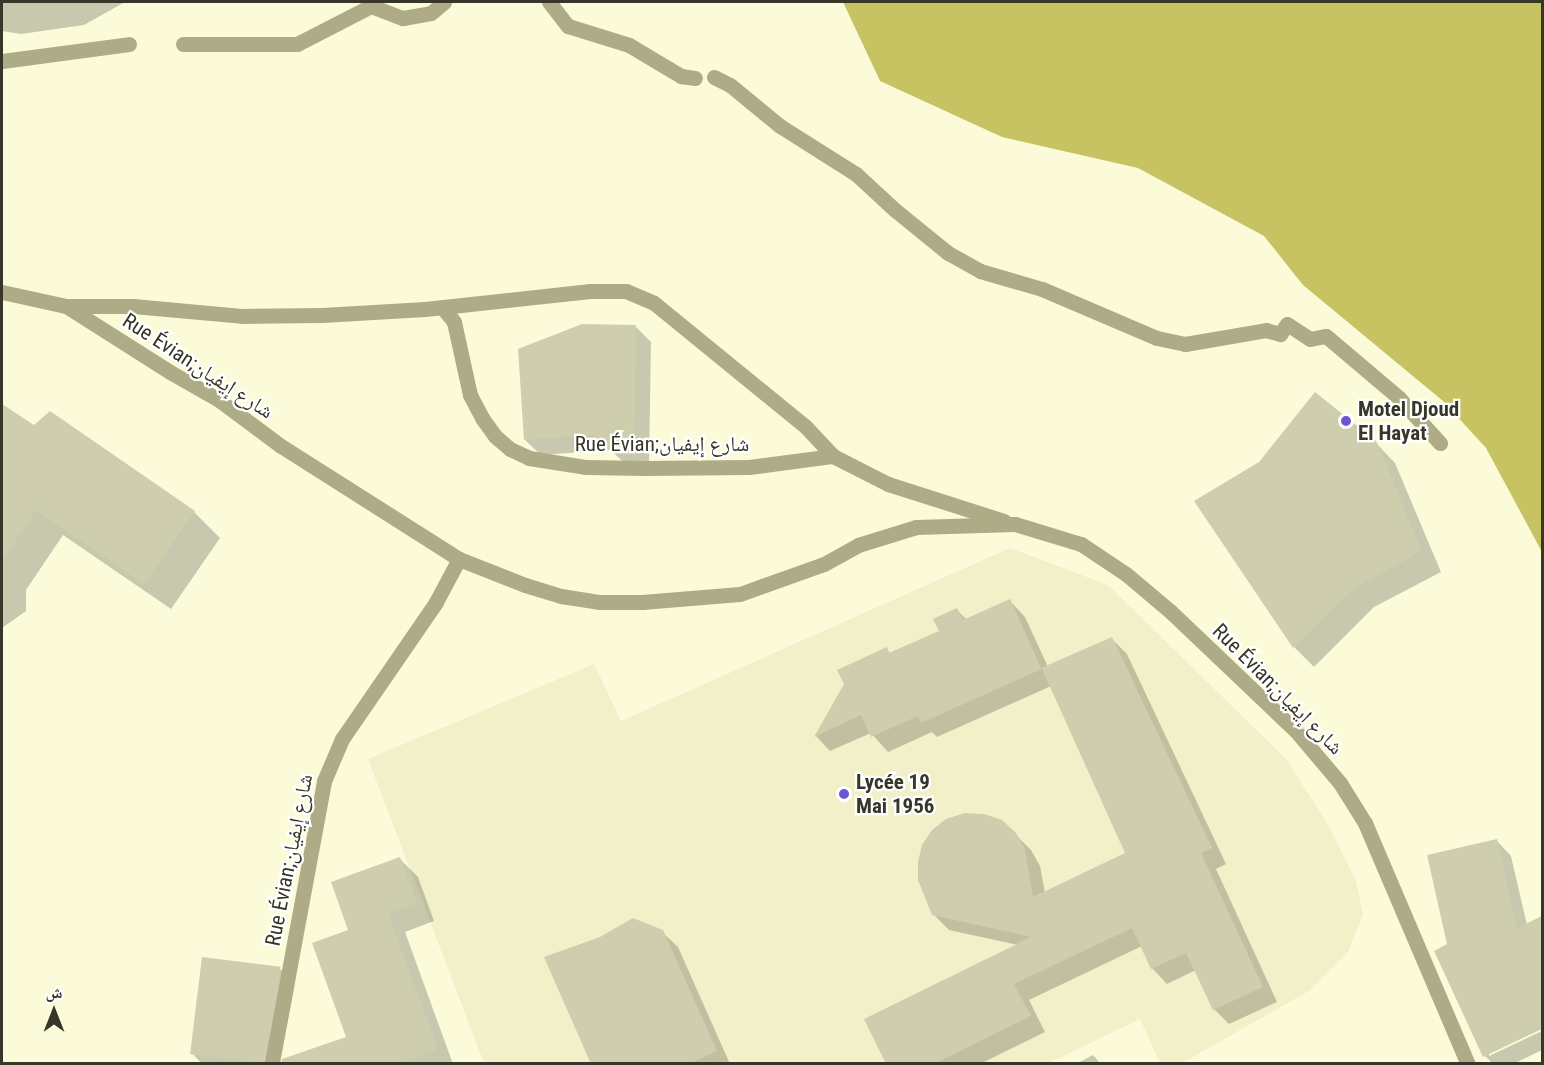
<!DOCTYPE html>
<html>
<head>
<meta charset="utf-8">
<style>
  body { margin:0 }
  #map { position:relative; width:1544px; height:1065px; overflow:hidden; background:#fbfbda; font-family:"Roboto Condensed","Noto Naskh Arabic",sans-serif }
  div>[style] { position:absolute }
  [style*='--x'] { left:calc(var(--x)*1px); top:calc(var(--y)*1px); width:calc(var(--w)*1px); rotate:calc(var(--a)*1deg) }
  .built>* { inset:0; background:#f1f0c9 }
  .water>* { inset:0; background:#c7c363 }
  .shadow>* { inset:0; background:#0003 }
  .building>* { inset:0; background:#cecdad; transform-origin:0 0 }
  .street>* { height:15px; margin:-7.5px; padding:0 7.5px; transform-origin:7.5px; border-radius:7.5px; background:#adac86 }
  .dots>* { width:16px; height:16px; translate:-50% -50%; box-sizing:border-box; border:3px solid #fff; border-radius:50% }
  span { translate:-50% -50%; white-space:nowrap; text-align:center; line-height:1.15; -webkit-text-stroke:4.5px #fff; paint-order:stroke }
  .street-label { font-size:21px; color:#363629 }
  .poi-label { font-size:21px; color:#363629; font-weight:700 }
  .left { translate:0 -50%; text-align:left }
  .frame { position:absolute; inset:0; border:3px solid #363629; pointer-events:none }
  .north { position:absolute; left:24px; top:981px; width:60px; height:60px; -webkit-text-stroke:4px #fff; paint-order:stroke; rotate:0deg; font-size:16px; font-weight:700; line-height:24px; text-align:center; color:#363629 }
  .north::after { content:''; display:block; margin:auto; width:21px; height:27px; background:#363629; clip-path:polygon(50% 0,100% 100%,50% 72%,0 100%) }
</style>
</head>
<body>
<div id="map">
  <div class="built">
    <div style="clip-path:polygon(1010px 548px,1108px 585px,1286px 759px,1330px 828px,1356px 881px,1363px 914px,1348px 952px,1309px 991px,1182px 1063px,1160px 1063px,1140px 1019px,1049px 1063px,484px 1063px,368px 759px,594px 664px,621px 721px)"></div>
  </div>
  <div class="water">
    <div style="clip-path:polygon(843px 2px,1542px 2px,1542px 552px,1486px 448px,1443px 401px,1303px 285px,1264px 236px,1138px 168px,1002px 137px,880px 81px)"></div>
  </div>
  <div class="shadow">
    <div style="clip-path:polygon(2px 2px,125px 2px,84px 25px,21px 34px,2px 31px)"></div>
    <div style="clip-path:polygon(635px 326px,651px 342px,649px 464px,626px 464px,610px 450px,541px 455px,525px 440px)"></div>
    <div style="clip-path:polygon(6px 409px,34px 427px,194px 512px,220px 538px,171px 609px,63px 535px,26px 590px,26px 611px,2px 628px,2px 412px)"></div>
    <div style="clip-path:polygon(1375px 442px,1395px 463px,1441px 572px,1374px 607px,1314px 667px,1294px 647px)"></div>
    <div style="clip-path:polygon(1010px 601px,1025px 617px,1048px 667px,1112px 639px,1127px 654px,1226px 864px,1216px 869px,1277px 1002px,1229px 1024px,1214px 1009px,1196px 970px,1167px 984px,1152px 968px,1142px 946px,1029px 1000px,1045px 1032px,980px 1064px,888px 1064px,1018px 945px,949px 930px,933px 914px,1015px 834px,1031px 850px,1040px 866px,1045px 893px,1127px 854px,1051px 686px,937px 737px,932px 732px,888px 752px,871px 733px,830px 751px,816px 736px,846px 684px,886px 649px,891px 654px,941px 632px,957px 610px,967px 620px)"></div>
    <div style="clip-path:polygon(1497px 841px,1511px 856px,1527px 925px,1542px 917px,1542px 1027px,1489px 1052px,1489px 1056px,1542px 1031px,1542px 1050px,1513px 1064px,1493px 1064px,1485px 1056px,1448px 945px)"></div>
    <div style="clip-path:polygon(400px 859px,418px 877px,434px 921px,405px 932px,453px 1064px,202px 1064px,192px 1053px,279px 968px,295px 983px,280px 1062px,348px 1038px,350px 931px)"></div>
    <div style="clip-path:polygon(662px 932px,678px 947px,730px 1064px,592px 1064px)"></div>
    <div style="clip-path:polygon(1093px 1055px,1101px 1064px,1076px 1064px)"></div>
  </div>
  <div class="building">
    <div style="clip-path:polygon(582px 324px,636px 325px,634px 449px,609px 449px,593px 435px,524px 440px,518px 349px)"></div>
    <div style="clip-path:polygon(1315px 392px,1376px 441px,1422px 551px,1354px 588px,1293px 648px,1194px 501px,1259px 462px)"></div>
    <div style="clip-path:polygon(2px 404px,34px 425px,50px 411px,195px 511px,144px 584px,36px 510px,2px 561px)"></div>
    <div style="clip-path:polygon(1010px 599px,1041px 668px,1112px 637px,1212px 848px,1201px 853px,1263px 987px,1213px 1010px,1186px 953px,1151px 969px,1132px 928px,1014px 984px,1031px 1016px,934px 1064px,886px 1064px,864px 1019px,1031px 937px,932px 915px,918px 880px,918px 862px,922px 845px,932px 830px,946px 819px,965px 813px,984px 814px,1002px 820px,1016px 833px,1025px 849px,1033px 897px,1125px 853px,1042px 669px,921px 723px,918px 716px,871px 737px,861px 715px,814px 737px,844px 684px,837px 670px,887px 647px,889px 653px,939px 631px,933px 619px,957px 608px,963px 620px)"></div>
    <div style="clip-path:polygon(1497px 839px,1517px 928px,1542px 916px,1542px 1029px,1483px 1057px,1434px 951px,1447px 944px,1427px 855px)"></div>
    <div style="clip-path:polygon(400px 857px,417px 903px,388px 914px,438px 1049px,398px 1064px,282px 1064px,282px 1059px,346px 1037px,312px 943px,348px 930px,331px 882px)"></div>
    <div style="clip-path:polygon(633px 918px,663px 930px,717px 1051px,689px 1064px,591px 1064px,544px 957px,600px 937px)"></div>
    <div style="left:202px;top:957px;width:79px;height:98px;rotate:7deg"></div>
  </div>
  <div class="street">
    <div style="--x:549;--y:2;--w:31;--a:52"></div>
    <div style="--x:568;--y:26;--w:64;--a:17.3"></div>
    <div style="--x:629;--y:45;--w:61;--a:30.8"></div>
    <div style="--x:681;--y:76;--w:14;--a:8"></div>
    <div style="--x:183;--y:44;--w:114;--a:0"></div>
    <div style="--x:297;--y:44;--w:83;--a:-27.2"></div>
    <div style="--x:371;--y:6;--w:34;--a:21"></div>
    <div style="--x:403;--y:18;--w:28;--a:-10"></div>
    <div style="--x:431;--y:13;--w:17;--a:-40"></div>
    <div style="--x:2;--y:61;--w:128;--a:-7.6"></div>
    <div style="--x:714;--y:77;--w:18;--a:27"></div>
    <div style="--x:730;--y:85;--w:65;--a:39.4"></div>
    <div style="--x:780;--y:126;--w:90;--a:32.3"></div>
    <div style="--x:856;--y:174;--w:53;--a:42.7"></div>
    <div style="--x:895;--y:210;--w:68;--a:39.1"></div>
    <div style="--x:948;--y:253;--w:37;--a:29"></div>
    <div style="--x:980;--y:271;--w:65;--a:16.2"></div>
    <div style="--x:1042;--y:289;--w:125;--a:23.1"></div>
    <div style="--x:1157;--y:338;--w:29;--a:12"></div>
    <div style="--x:1185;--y:344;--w:82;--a:-9.8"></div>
    <div style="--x:1266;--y:330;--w:15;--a:16"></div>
    <div style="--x:1280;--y:334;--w:12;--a:-55"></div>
    <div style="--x:1287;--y:324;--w:27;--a:33"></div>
    <div style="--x:1310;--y:339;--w:16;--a:-11"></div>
    <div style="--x:1326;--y:336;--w:96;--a:40.3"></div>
    <div style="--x:1399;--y:398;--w:61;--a:47.7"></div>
    <div style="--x:2;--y:292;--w:66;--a:12.3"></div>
    <div style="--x:66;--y:306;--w:123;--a:32.4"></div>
    <div style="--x:170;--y:372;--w:56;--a:29.7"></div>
    <div style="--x:219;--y:400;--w:77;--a:36.6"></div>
    <div style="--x:281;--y:446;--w:211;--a:32.4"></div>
    <div style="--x:459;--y:559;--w:71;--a:21.5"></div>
    <div style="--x:525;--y:585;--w:38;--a:17"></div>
    <div style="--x:561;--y:596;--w:38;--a:9"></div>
    <div style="--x:599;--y:602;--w:43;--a:0"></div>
    <div style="--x:642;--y:602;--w:98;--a:-4.7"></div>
    <div style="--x:740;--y:594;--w:89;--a:-19.7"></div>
    <div style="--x:824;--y:564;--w:39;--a:-29"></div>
    <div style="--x:858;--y:545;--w:61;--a:-17.2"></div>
    <div style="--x:916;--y:527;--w:99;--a:-1.7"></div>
    <div style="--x:1015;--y:524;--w:69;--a:16.9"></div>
    <div style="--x:1081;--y:544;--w:54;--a:33.7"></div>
    <div style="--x:1126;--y:574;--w:59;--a:40.2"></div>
    <div style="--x:1171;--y:612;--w:173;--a:43.6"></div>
    <div style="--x:1296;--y:731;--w:68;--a:49.8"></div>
    <div style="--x:1340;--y:783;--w:47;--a:58"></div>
    <div style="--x:1365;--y:823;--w:262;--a:66.9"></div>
    <div style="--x:66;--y:306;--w:67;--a:0"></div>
    <div style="--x:133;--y:306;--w:109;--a:5.2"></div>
    <div style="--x:242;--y:316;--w:80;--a:-0.7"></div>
    <div style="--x:322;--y:315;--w:103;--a:-3.3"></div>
    <div style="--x:425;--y:309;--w:166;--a:-6.2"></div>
    <div style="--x:590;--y:291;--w:36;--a:0"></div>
    <div style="--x:626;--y:291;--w:30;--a:23"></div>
    <div style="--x:654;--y:303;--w:195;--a:39.2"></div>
    <div style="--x:805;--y:426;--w:41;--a:47"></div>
    <div style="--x:833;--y:456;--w:62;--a:27"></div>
    <div style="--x:888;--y:484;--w:122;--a:17.7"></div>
    <div style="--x:442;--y:307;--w:19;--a:51"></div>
    <div style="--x:454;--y:322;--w:75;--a:77.6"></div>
    <div style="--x:470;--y:395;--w:26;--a:62"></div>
    <div style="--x:482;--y:418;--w:22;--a:54"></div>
    <div style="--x:495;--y:436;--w:20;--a:41"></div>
    <div style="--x:510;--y:449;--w:21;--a:25"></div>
    <div style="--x:529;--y:458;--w:58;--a:9"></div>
    <div style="--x:586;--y:467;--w:58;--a:1"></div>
    <div style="--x:644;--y:468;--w:105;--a:-0.5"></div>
    <div style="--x:749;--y:467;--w:85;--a:-7.5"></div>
    <div style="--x:272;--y:1062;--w:286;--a:-79.5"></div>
    <div style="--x:324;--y:781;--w:46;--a:-66.8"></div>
    <div style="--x:342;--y:739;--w:166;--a:-55.5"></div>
    <div style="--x:436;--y:602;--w:49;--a:-61.9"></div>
  </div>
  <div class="dots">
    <div style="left:1346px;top:421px;background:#6c57d1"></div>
    <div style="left:844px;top:794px;background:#6c57d1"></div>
  </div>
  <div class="street-label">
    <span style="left:198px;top:366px;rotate:33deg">Rue Évian;شارع إيفيان</span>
    <span style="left:662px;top:444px">Rue Évian;شارع إيفيان</span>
    <span style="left:1278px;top:689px;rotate:45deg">Rue Évian;شارع إيفيان</span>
    <span style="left:289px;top:860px;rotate:-79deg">Rue Évian;شارع إيفيان</span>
  </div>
  <div class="poi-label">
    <span class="left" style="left:1358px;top:421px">Motel Djoud<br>El Hayat</span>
    <span class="left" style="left:856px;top:794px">Lycée 19<br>Mai 1956</span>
  </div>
  <div class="frame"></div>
  <div class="north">ش</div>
</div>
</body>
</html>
